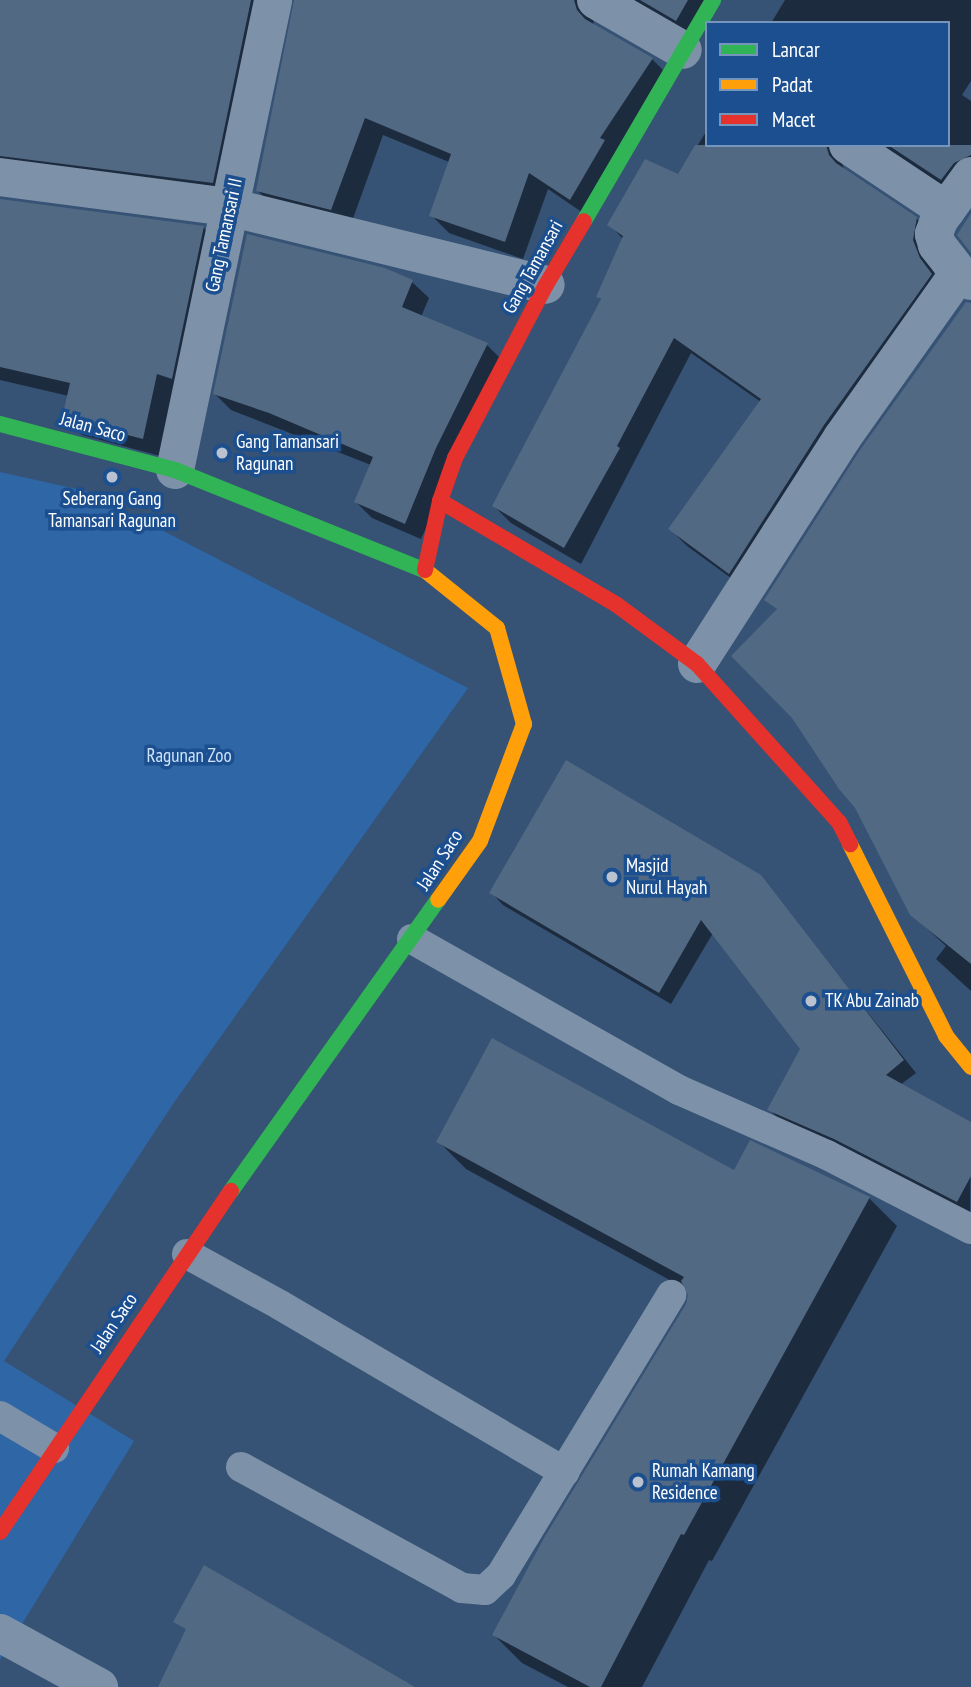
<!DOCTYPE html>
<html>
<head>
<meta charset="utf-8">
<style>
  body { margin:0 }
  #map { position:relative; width:971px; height:1687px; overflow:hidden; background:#365274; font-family:"PT Sans Narrow",sans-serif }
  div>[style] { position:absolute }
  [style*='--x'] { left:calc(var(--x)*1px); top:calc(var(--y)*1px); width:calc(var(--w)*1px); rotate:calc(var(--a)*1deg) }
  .green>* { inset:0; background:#2f66a5 }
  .shadow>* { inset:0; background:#0007 }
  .building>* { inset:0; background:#526984 }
  .lane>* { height:30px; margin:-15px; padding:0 15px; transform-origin:15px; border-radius:15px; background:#7d92a8 }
  .street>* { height:38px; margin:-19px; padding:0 19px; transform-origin:19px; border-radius:19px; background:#7d92a8 }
  .fast>* { height:16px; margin:-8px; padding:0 8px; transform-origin:8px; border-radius:8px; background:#30b455 }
  .slow>* { height:16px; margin:-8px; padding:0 8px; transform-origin:8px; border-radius:8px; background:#ff9f0a }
  .jam>* { height:16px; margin:-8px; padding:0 8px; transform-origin:8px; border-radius:8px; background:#e5322d }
  .dots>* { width:19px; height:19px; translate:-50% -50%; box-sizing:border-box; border:4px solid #1b4f8f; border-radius:50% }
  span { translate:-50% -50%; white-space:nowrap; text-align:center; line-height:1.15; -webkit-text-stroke:7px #1b4f8f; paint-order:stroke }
  .street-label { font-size:19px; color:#fff }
  .poi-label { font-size:19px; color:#fff }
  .left { translate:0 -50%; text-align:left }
  .park-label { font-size:19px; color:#cfe3fa }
  .legend { position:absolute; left:705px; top:21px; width:245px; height:126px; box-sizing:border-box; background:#1b4f8f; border:2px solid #7695bc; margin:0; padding:9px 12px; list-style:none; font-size:21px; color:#fff }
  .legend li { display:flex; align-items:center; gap:14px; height:35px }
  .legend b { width:35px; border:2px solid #7695bc }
</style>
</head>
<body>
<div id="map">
  <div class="green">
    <div style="clip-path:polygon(0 472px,86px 491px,468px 688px,173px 1104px,4px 1361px,134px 1441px,0 1660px)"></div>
  </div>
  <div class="shadow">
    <div style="clip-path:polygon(0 0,280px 0,230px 200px,0 183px)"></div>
    <div style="clip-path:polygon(296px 0,602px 0,595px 7px,593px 26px,652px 59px,670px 77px,589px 217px,548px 189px,523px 259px,449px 233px,431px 215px,449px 162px,383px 135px,350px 227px,276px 209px,257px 190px)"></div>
    <div style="clip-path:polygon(629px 0,721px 0,694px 37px)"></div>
    <div style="clip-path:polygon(785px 0,971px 0,971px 81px,962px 95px,971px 101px,971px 182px,958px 196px,882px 145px,948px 145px,948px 23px,771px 23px)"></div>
    <div style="clip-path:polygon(707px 130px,707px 145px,852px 145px,842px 162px,844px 171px,916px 218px,933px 235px,929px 258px,936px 277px,746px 589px,687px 546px,670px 529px,761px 402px,691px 353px,581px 564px,511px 523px,494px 506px,602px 301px,598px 297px,623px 239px,609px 224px,679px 176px)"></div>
    <div style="clip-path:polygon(0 201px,203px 227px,221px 246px,160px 456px,82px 435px,64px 417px,69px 396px,0 380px)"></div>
    <div style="clip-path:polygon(384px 269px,412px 282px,429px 298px,421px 317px,487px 345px,503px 361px,421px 539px,372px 518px,356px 502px,371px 465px,231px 410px,215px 394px)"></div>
    <div style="clip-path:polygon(971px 303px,971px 991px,936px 959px,946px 946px,911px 914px,778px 610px,767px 599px)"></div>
    <div style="clip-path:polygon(759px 876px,916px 1073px,900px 1085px,971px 1124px,970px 1213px,782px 1122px,769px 1109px,802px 1048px,713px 933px,671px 1004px,503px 905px,491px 892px)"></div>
    <div style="clip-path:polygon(438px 1141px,735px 1173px,869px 1198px,897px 1226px,712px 1561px,709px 1560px,642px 1687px,568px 1687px,522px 1663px,494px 1635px,688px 1305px,690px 1294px,688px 1290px,466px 1169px)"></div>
  </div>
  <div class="building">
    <div style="clip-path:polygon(0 0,251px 0,213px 183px,0 156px)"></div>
    <div style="clip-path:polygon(294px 0,574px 0,577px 10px,585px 19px,653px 58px,600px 138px,605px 140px,570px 200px,529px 173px,505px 242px,429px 216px,451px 154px,365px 118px,331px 210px,256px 191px)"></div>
    <div style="clip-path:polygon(640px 0,688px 0,676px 21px)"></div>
    <div style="clip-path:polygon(695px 145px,826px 145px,829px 155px,836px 163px,917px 217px,913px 240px,920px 258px,932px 274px,824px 425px,729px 574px,668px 529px,761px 399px,674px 338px,617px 446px,620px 448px,564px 548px,492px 506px,601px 299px,596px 297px,623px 236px,607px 225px,645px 159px,678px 174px)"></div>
    <div style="clip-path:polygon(888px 145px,971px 145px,971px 155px,954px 163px,941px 180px)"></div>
    <div style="clip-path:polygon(0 199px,204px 226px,172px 379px,157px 374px,143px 439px,62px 418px,70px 383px,0 367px)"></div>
    <div style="clip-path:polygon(971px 213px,971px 253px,957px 235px)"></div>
    <div style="clip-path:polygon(247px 234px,385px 268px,413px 280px,402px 307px,488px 343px,436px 448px,405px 524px,354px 502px,373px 457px,269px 413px,213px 394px)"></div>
    <div style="clip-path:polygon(966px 302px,971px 303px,971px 964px,910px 915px,855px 808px,839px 789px,792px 718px,731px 656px,777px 609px,764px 600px,860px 450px)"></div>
    <div style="clip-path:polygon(566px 760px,761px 875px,904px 1060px,886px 1075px,971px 1122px,971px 1176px,957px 1202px,834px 1139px,767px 1110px,800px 1049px,701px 920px,659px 993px,489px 893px)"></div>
    <div style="clip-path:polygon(492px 1038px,734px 1170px,750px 1140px,870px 1197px,684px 1535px,681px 1534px,601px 1687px,590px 1687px,492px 1635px,544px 1538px,686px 1304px,688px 1295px,681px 1281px,684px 1277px,436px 1142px)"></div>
    <div style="clip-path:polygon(204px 1565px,415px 1687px,158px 1687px,186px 1629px,173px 1622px)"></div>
  </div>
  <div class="lane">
    <div style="--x:412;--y:939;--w:307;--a:29.5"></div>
    <div style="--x:679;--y:1090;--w:162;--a:23.7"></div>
    <div style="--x:827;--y:1155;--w:162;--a:27.2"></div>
    <div style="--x:187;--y:1254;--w:106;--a:28.7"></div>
    <div style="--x:280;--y:1305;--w:330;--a:30.4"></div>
    <div style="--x:0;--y:1416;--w:63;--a:30.7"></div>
    <div style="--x:241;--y:1467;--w:252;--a:28.7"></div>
    <div style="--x:462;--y:1588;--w:23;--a:5"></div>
    <div style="--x:485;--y:1590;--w:22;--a:-43"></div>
    <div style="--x:501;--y:1575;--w:328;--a:-58.7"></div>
  </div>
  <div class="street">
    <div style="--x:596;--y:0;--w:100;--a:29.9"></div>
    <div style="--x:848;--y:145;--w:118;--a:33.6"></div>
    <div style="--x:971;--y:176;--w:54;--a:126"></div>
    <div style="--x:939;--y:220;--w:15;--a:110"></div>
    <div style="--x:934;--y:234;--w:11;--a:75"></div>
    <div style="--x:937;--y:245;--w:36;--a:52"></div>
    <div style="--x:959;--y:273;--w:14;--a:34"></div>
    <div style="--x:0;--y:177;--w:231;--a:7.5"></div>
    <div style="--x:229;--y:207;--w:326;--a:13.8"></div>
    <div style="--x:175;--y:470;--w:480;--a:-78.2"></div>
    <div style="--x:697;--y:664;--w:269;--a:-57.3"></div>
    <div style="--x:842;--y:438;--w:202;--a:-54.7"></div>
    <div style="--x:0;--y:1633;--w:113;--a:28.6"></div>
  </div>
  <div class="fast">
    <div style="--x:584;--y:221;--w:256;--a:-59.7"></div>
    <div style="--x:0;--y:424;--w:181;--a:14.7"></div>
    <div style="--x:175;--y:470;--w:271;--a:21.9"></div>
    <div style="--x:231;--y:1191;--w:357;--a:-54.6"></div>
  </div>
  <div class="slow">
    <div style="--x:426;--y:571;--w:91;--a:38.8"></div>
    <div style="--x:497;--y:628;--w:100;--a:74.3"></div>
    <div style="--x:524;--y:724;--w:125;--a:110.6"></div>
    <div style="--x:480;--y:841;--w:72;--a:125.4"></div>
    <div style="--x:850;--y:844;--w:215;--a:63.4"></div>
    <div style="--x:946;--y:1036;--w:40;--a:51"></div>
  </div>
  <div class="jam">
    <div style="--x:440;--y:501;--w:205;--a:30.4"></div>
    <div style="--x:617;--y:605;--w:99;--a:36.4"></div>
    <div style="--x:697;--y:664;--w:212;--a:48.1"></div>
    <div style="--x:839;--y:822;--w:25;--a:63"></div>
    <div style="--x:425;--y:570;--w:71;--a:-77.7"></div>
    <div style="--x:440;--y:501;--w:46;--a:-70.8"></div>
    <div style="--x:455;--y:458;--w:195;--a:-62.3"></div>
    <div style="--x:546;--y:285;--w:74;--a:-59.3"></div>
    <div style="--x:0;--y:1532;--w:412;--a:-55.9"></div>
  </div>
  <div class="dots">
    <div style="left:222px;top:453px;background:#b9c2ce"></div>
    <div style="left:112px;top:477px;background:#b9c2ce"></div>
    <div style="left:612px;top:877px;background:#b9c2ce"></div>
    <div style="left:811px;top:1001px;background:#b9c2ce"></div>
    <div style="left:638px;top:1482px;background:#b9c2ce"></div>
  </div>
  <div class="street-label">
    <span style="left:224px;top:235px;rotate:-78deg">Gang Tamansari II</span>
    <span style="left:533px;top:267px;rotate:-61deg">Gang Tamansari</span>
    <span style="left:93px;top:427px;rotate:15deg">Jalan Saco</span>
    <span style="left:440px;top:860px;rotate:-57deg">Jalan Saco</span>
    <span style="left:114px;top:1323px;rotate:-56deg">Jalan Saco</span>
  </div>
  <div class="poi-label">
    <span class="left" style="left:236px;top:453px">Gang Tamansari<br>Ragunan</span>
    <span style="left:112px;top:510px">Seberang Gang<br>Tamansari Ragunan</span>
    <span class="left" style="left:626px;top:877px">Masjid<br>Nurul Hayah</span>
    <span class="left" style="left:825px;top:1001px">TK Abu Zainab</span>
    <span class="left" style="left:652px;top:1482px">Rumah Kamang<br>Residence</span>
  </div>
  <div class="park-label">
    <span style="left:189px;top:756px">Ragunan Zoo</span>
  </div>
  <ul class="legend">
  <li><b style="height:9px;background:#30b455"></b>Lancar</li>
  <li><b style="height:9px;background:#ff9f0a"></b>Padat</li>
  <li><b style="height:9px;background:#e5322d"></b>Macet</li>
  </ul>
</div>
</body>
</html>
